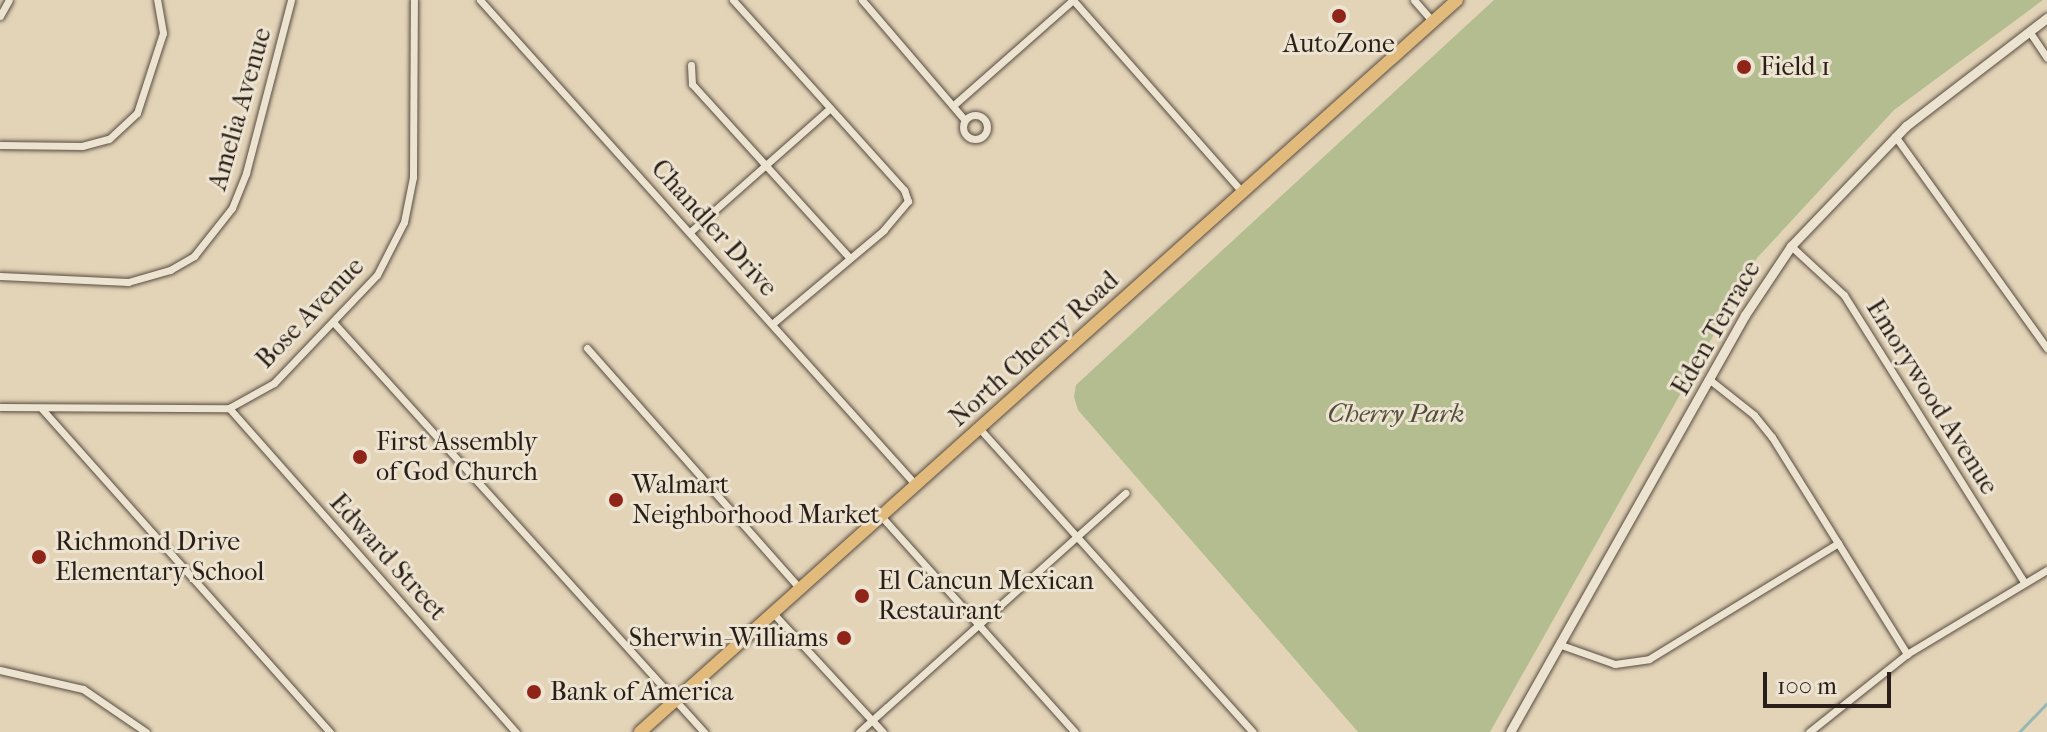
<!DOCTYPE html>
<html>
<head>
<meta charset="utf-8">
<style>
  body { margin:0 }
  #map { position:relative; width:2047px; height:732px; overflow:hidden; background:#e3d4b8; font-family:"IM FELL French Canon",serif }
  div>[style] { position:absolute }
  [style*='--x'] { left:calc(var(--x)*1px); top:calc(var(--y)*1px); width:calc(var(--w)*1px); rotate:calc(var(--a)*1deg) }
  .green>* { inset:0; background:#b3bd8f }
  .stream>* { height:3px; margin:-1.5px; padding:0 1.5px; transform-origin:1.5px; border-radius:1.5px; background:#96b7b4 }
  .roads { filter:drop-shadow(0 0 2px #584c40) drop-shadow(0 0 2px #584c40) }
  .minor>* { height:7px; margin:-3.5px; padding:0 3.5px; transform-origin:3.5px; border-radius:3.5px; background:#ede3d1 }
  .minor>.ring { margin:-3.5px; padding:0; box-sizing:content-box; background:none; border:7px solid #ede3d1; border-radius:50% }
  .tertiary>* { height:9px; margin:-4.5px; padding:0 4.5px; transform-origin:4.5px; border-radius:4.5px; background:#ede3d1 }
  .primary>* { height:12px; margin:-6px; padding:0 6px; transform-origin:6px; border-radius:6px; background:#e2ba7c }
  .dots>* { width:22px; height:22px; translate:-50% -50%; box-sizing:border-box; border:4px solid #ede3d1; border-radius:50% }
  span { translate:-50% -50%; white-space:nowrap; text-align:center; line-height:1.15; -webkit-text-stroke:6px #ede3d1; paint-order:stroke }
  .poi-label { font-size:26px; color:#2a1e18 }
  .left { translate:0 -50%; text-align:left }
  .right { translate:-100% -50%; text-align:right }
  .street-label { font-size:26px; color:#2a1e18 }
  .park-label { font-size:26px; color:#534e3c; font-style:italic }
  .scale { position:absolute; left:1763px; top:672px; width:128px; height:36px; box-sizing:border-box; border:4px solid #2a1e18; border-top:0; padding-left:10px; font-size:24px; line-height:28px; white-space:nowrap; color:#2a1e18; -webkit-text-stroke:6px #ede3d1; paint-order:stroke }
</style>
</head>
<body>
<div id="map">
  <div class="green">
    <div style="clip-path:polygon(1494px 0,2043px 0,1894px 110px,1757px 258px,1490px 732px,1358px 732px,1078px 410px,1074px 397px,1076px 385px)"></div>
  </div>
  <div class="stream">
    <div style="--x:2019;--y:732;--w:40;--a:-46"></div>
  </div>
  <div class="roads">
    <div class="minor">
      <div style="--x:480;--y:0;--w:652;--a:48.05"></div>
      <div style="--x:733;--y:0;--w:256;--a:48"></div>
      <div style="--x:904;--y:190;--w:12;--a:70"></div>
      <div style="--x:908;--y:201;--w:38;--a:130"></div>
      <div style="--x:884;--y:230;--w:145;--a:140"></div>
      <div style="--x:862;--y:0;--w:158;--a:49.4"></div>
      <div style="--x:1073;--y:0;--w:256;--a:48.6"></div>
      <div style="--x:1414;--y:0;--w:29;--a:49"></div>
      <div style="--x:0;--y:16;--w:18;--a:-61"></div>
      <div style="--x:2029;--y:31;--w:32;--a:56"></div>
      <div style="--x:691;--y:65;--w:19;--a:87"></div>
      <div style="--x:692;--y:84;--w:232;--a:47.8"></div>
      <div style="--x:956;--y:103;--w:156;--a:-41.4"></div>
      <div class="ring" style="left:963px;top:115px;width:17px;height:17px"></div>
      <div style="--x:1895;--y:136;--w:261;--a:54.4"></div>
      <div style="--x:0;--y:145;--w:82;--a:0.7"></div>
      <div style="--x:82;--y:146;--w:28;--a:-15"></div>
      <div style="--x:109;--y:139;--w:38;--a:-43"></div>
      <div style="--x:137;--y:113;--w:84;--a:-72"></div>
      <div style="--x:163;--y:33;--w:34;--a:-100"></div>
      <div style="--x:690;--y:232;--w:187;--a:-41.5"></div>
      <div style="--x:1791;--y:246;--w:72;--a:42.8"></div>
      <div style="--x:1844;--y:295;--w:339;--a:57.9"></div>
      <div style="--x:0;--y:276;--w:128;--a:2.7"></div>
      <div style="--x:128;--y:282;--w:44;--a:-15.9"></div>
      <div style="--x:170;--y:270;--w:28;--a:-30"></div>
      <div style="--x:194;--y:256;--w:61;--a:-51.6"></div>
      <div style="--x:232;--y:208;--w:38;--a:-68"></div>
      <div style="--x:246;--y:173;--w:179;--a:-75.4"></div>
      <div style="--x:334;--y:323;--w:552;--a:47.87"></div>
      <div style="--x:587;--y:348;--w:322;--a:48.5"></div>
      <div style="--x:1710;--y:380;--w:56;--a:38.5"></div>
      <div style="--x:1754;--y:415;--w:28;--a:51"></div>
      <div style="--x:1772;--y:437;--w:256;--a:58.1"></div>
      <div style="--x:0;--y:407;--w:229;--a:0.3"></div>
      <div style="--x:229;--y:408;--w:51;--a:-29.1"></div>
      <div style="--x:274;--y:383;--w:149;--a:-46.4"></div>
      <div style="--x:377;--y:275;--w:59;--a:-63"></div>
      <div style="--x:404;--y:222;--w:46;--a:-78.7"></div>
      <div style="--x:413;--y:177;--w:177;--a:-89.7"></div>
      <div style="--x:229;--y:408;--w:433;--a:48.5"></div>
      <div style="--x:42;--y:409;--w:433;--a:48.3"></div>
      <div style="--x:979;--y:428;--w:409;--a:48"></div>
      <div style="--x:881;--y:516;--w:290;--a:48.1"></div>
      <div style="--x:773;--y:613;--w:162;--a:47.3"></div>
      <div style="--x:1561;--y:645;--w:57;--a:19.4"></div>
      <div style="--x:1615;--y:664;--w:34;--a:-8"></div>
      <div style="--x:1649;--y:659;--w:222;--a:-31.5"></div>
      <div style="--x:0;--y:670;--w:85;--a:12.9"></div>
      <div style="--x:83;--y:689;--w:76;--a:34.3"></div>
      <div style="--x:859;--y:732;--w:358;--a:-41.9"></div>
      <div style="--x:1809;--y:732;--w:125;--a:-38.5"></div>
      <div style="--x:1907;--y:654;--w:163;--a:-31"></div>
    </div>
    <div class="tertiary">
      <div style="--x:1510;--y:732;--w:479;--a:-60.6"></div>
      <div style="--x:1745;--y:315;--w:83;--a:-56.3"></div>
      <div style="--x:1791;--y:246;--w:166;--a:-46.2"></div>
      <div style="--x:1906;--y:126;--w:178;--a:-37.5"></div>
    </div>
    <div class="primary">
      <div style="--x:640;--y:732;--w:1097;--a:-41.86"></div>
    </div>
  </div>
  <div class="dots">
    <div style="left:1339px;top:16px;background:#8f2418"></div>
    <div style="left:1744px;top:67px;background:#8f2418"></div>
    <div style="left:360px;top:457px;background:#8f2418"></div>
    <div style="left:616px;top:500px;background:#8f2418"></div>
    <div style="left:39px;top:557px;background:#8f2418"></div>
    <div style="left:862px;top:596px;background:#8f2418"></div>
    <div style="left:844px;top:638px;background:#8f2418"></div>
    <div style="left:534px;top:692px;background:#8f2418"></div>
  </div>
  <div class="poi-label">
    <span style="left:1339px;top:44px">AutoZone</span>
    <span class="left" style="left:1760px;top:67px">Field 1</span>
    <span class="left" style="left:376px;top:457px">First Assembly<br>of God Church</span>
    <span class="left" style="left:632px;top:500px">Walmart<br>Neighborhood Market</span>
    <span class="left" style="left:55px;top:557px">Richmond Drive<br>Elementary School</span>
    <span class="left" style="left:878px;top:596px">El Cancun Mexican<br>Restaurant</span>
    <span class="right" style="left:828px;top:638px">Sherwin-Williams</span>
    <span class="left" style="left:550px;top:692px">Bank of America</span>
  </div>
  <div class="street-label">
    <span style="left:240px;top:109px;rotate:-74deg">Amelia Avenue</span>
    <span style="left:714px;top:228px;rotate:48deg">Chandler Drive</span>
    <span style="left:310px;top:313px;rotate:-46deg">Bose Avenue</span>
    <span style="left:1716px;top:328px;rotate:-60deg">Eden Terrace</span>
    <span style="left:1034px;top:349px;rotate:-42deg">North Cherry Road</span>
    <span style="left:1932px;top:397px;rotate:58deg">Emorywood Avenue</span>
    <span style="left:388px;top:557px;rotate:48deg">Edward Street</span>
  </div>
  <div class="park-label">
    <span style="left:1396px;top:414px">Cherry Park</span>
  </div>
  <div class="scale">100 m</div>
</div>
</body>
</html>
